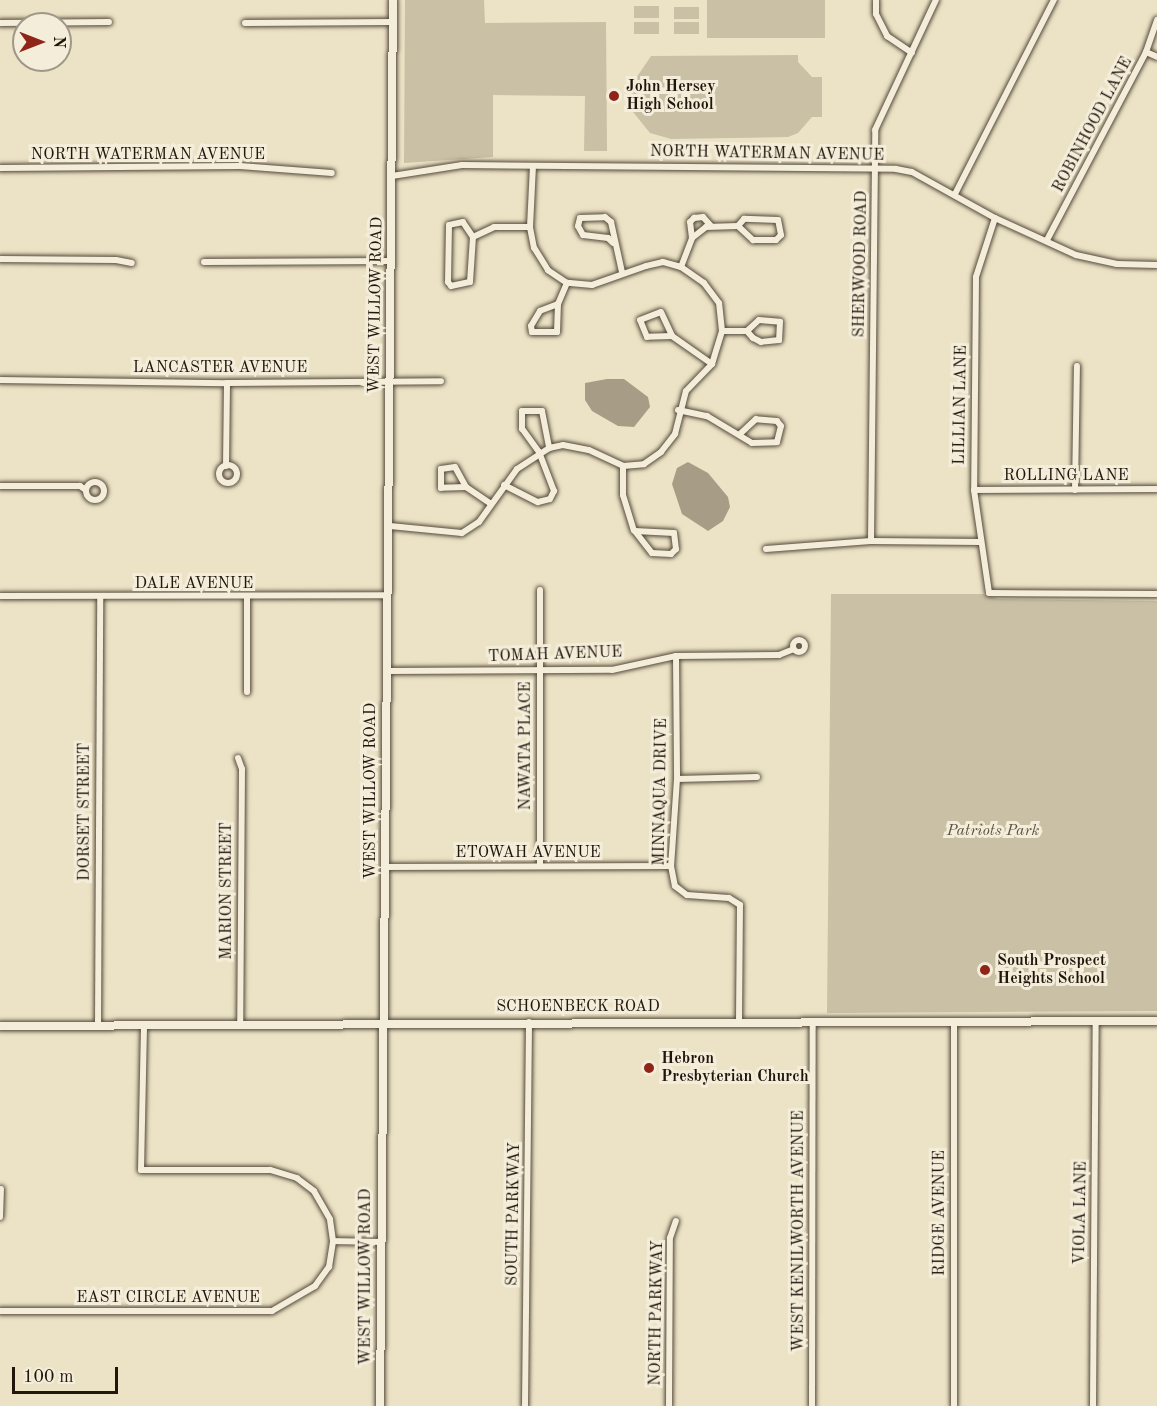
<!DOCTYPE html>
<html>
<head>
<meta charset="utf-8">
<style>
  body { margin:0 }
  #map { position:relative; width:1157px; height:1406px; overflow:hidden; background:#ece3c6; font-family:"Old Standard TT",serif }
  div>[style] { position:absolute }
  [style*='--x'] { left:calc(var(--x)*1px); top:calc(var(--y)*1px); width:calc(var(--w)*1px); rotate:calc(var(--a)*1deg) }
  .green>* { inset:0; background:#c9c0a6; transform-origin:0 0 }
  .water>* { inset:0; background:#a79d87 }
  .roads { filter:drop-shadow(0 0 2px #54493a) drop-shadow(0 0 2px #54493a) }
  .street>* { height:6px; margin:-3px; padding:0 3px; transform-origin:3px; border-radius:3px; background:#f3edda }
  .street>.ring { margin:-3px; padding:0; box-sizing:content-box; background:none; border:6px solid #f3edda; border-radius:50% }
  .secondary>* { height:8px; margin:-4px; padding:0 4px; transform-origin:4px; border-radius:4px; background:#f3edda }
  .dots>* { width:16px; height:16px; translate:-50% -50%; box-sizing:border-box; border:3px solid #f3edda; border-radius:50% }
  span { translate:-50% -50%; white-space:nowrap; text-align:center; line-height:1.15; -webkit-text-stroke:6px #f3edda; paint-order:stroke }
  .poi-label { font-size:16px; color:#21160c; font-weight:700 }
  .left { translate:0 -50%; text-align:left }
  .street-label { font-size:16px; color:#21160c }
  .park-label { font-size:16px; color:#5c5242; font-style:italic }
  .north { position:absolute; left:12px; top:12px; width:60px; height:60px; box-sizing:border-box; background:#f3edda; border:2px solid #9f9788; border-radius:50%; rotate:90deg; font-size:16px; font-weight:700; line-height:24px; text-align:center; color:#21160c }
  .north::after { content:''; display:block; margin:auto; width:21px; height:27px; background:#8f2418; clip-path:polygon(50% 0,100% 100%,50% 72%,0 100%) }
  .scale { position:absolute; left:12px; top:1367px; width:106px; height:27px; box-sizing:border-box; border:3px solid #21160c; border-top:0; padding-left:8px; font-size:18px; line-height:21px; white-space:nowrap; color:#21160c; -webkit-text-stroke:4px #f3edda; paint-order:stroke }
</style>
</head>
<body>
<div id="map">
  <div class="green">
    <div style="clip-path:polygon(405px 0,484px 0,485px 23px,606px 22px,607px 151px,584px 151px,585px 96px,493px 95px,493px 157px,404px 163px)"></div>
    <div style="left:707px;top:0;width:118px;height:38px"></div>
    <div style="left:659px;top:6px;width:12px;height:25px;rotate:90deg"></div>
    <div style="left:674px;top:7px;width:25px;height:12px"></div>
    <div style="left:634px;top:22px;width:25px;height:12px"></div>
    <div style="left:674px;top:22px;width:25px;height:12px"></div>
    <div style="clip-path:polygon(798px 55px,798px 62px,812px 77px,822px 77px,822px 117px,812px 117px,798px 133px,788px 137px,671px 139px,650px 133px,633px 112px,632px 84px,651px 56px)"></div>
    <div style="clip-path:polygon(831px 594px,983px 594px,998px 599px,1157px 601px,1157px 1011px,827px 1013px)"></div>
  </div>
  <div class="water">
    <div style="clip-path:polygon(607px 379px,624px 379px,648px 397px,650px 407px,634px 427px,618px 426px,592px 411px,585px 400px,585px 383px)"></div>
    <div style="clip-path:polygon(688px 462px,708px 473px,728px 497px,730px 507px,723px 521px,708px 531px,682px 514px,672px 484px,677px 468px)"></div>
  </div>
  <div class="roads">
    <div class="street">
      <div style="--x:876;--y:0;--w:14;--a:90"></div>
      <div style="--x:876;--y:14;--w:25;--a:63"></div>
      <div style="--x:887;--y:36;--w:30;--a:34"></div>
      <div style="--x:0;--y:23;--w:109;--a:-0.5"></div>
      <div style="--x:245;--y:23;--w:148;--a:-0.4"></div>
      <div style="--x:1146;--y:52;--w:12;--a:24"></div>
      <div style="--x:0;--y:168;--w:240;--a:-0.5"></div>
      <div style="--x:240;--y:166;--w:92;--a:4.4"></div>
      <div style="--x:392;--y:176;--w:71;--a:-8.9"></div>
      <div style="--x:462;--y:165;--w:434;--a:0.5"></div>
      <div style="--x:896;--y:169;--w:16;--a:11"></div>
      <div style="--x:912;--y:172;--w:95;--a:29"></div>
      <div style="--x:995;--y:218;--w:89;--a:24.6"></div>
      <div style="--x:1076;--y:255;--w:42;--a:12.4"></div>
      <div style="--x:1117;--y:264;--w:40;--a:1.4"></div>
      <div style="--x:955;--y:194;--w:218;--a:-63"></div>
      <div style="--x:995;--y:218;--w:62;--a:107.9"></div>
      <div style="--x:976;--y:277;--w:213;--a:90.5"></div>
      <div style="--x:974;--y:490;--w:104;--a:81.7"></div>
      <div style="--x:989;--y:593;--w:168;--a:0.3"></div>
      <div style="--x:473;--y:237;--w:18;--a:-124"></div>
      <div style="--x:463;--y:222;--w:14;--a:168"></div>
      <div style="--x:449;--y:225;--w:57;--a:91"></div>
      <div style="--x:448;--y:282;--w:5;--a:53"></div>
      <div style="--x:451;--y:286;--w:19;--a:-12"></div>
      <div style="--x:470;--y:282;--w:45;--a:-86.2"></div>
      <div style="--x:473;--y:237;--w:23;--a:-25"></div>
      <div style="--x:494;--y:227;--w:36;--a:0"></div>
      <div style="--x:692;--y:238;--w:16;--a:-97"></div>
      <div style="--x:690;--y:222;--w:6;--a:-45"></div>
      <div style="--x:694;--y:218;--w:9;--a:-6"></div>
      <div style="--x:703;--y:217;--w:12;--a:48"></div>
      <div style="--x:1047;--y:240;--w:212;--a:-62.2"></div>
      <div style="--x:1146;--y:52;--w:34;--a:-71"></div>
      <div style="--x:613;--y:243;--w:7;--a:-135"></div>
      <div style="--x:608;--y:238;--w:25;--a:-173"></div>
      <div style="--x:583;--y:235;--w:10;--a:-119"></div>
      <div style="--x:578;--y:226;--w:8;--a:-76"></div>
      <div style="--x:580;--y:218;--w:25;--a:-2"></div>
      <div style="--x:605;--y:217;--w:8;--a:40"></div>
      <div style="--x:611;--y:222;--w:51;--a:77.6"></div>
      <div style="--x:0;--y:259;--w:116;--a:0.5"></div>
      <div style="--x:116;--y:260;--w:16;--a:11"></div>
      <div style="--x:204;--y:262;--w:188;--a:-0.3"></div>
      <div style="--x:681;--y:267;--w:31;--a:-69"></div>
      <div style="--x:692;--y:238;--w:18;--a:-38"></div>
      <div style="--x:706;--y:227;--w:32;--a:-2"></div>
      <div style="--x:738;--y:226;--w:21;--a:43"></div>
      <div style="--x:753;--y:240;--w:23;--a:0"></div>
      <div style="--x:776;--y:240;--w:7;--a:-45"></div>
      <div style="--x:781;--y:235;--w:15;--a:-101"></div>
      <div style="--x:778;--y:220;--w:34;--a:-178"></div>
      <div style="--x:744;--y:219;--w:9;--a:131"></div>
      <div style="--x:558;--y:304;--w:19;--a:159"></div>
      <div style="--x:540;--y:311;--w:17;--a:121"></div>
      <div style="--x:531;--y:326;--w:6;--a:81"></div>
      <div style="--x:532;--y:332;--w:25;--a:0"></div>
      <div style="--x:557;--y:332;--w:28;--a:-88"></div>
      <div style="--x:558;--y:304;--w:23;--a:-67"></div>
      <div style="--x:759;--y:320;--w:21;--a:5"></div>
      <div style="--x:780;--y:322;--w:18;--a:93"></div>
      <div style="--x:779;--y:340;--w:18;--a:174"></div>
      <div style="--x:761;--y:342;--w:9;--a:-153"></div>
      <div style="--x:753;--y:338;--w:9;--a:-131"></div>
      <div style="--x:747;--y:331;--w:16;--a:-43"></div>
      <div style="--x:722;--y:331;--w:25;--a:0"></div>
      <div style="--x:672;--y:336;--w:25;--a:178"></div>
      <div style="--x:647;--y:337;--w:18;--a:-112"></div>
      <div style="--x:640;--y:320;--w:22;--a:-21"></div>
      <div style="--x:661;--y:312;--w:26;--a:65"></div>
      <div style="--x:672;--y:336;--w:49;--a:35"></div>
      <div style="--x:0;--y:380;--w:227;--a:0.8"></div>
      <div style="--x:227;--y:383;--w:214;--a:-0.5"></div>
      <div style="--x:678;--y:410;--w:30;--a:12"></div>
      <div style="--x:707;--y:416;--w:52;--a:31"></div>
      <div style="--x:752;--y:443;--w:25;--a:-2"></div>
      <div style="--x:777;--y:442;--w:16;--a:-76"></div>
      <div style="--x:781;--y:426;--w:6;--a:-129"></div>
      <div style="--x:777;--y:421;--w:21;--a:-175"></div>
      <div style="--x:756;--y:419;--w:21;--a:137"></div>
      <div class="ring" style="left:219px;top:465px;width:12px;height:12px"></div>
      <div style="--x:226;--y:466;--w:83;--a:-89.3"></div>
      <div style="--x:623;--y:466;--w:29;--a:90"></div>
      <div style="--x:623;--y:495;--w:37;--a:73"></div>
      <div style="--x:634;--y:530;--w:29;--a:52"></div>
      <div style="--x:652;--y:553;--w:19;--a:3"></div>
      <div style="--x:671;--y:554;--w:7;--a:-45"></div>
      <div style="--x:676;--y:549;--w:16;--a:-97"></div>
      <div style="--x:674;--y:533;--w:39;--a:-177"></div>
      <div class="ring" style="left:86px;top:482px;width:12px;height:12px"></div>
      <div style="--x:504;--y:485;--w:38;--a:27"></div>
      <div style="--x:538;--y:502;--w:12;--a:-14"></div>
      <div style="--x:550;--y:499;--w:9;--a:-63"></div>
      <div style="--x:554;--y:491;--w:42;--a:-111"></div>
      <div style="--x:539;--y:452;--w:29;--a:-126"></div>
      <div style="--x:522;--y:429;--w:18;--a:-90"></div>
      <div style="--x:522;--y:411;--w:20;--a:0"></div>
      <div style="--x:542;--y:411;--w:38;--a:79"></div>
      <div style="--x:0;--y:486;--w:80;--a:0"></div>
      <div style="--x:80;--y:486;--w:7;--a:34"></div>
      <div style="--x:466;--y:487;--w:25;--a:178"></div>
      <div style="--x:441;--y:488;--w:19;--a:-90"></div>
      <div style="--x:441;--y:469;--w:14;--a:-8"></div>
      <div style="--x:455;--y:467;--w:23;--a:61"></div>
      <div style="--x:466;--y:487;--w:29;--a:34"></div>
      <div style="--x:974;--y:490;--w:183;--a:-0.3"></div>
      <div style="--x:1075;--y:490;--w:124;--a:-89.1"></div>
      <div style="--x:390;--y:526;--w:72;--a:5.6"></div>
      <div style="--x:462;--y:533;--w:20;--a:-33"></div>
      <div style="--x:479;--y:522;--w:65;--a:-54.4"></div>
      <div style="--x:517;--y:469;--w:38;--a:-33"></div>
      <div style="--x:549;--y:448;--w:14;--a:-12"></div>
      <div style="--x:563;--y:445;--w:26;--a:11"></div>
      <div style="--x:589;--y:450;--w:38;--a:25"></div>
      <div style="--x:623;--y:466;--w:21;--a:-5"></div>
      <div style="--x:644;--y:464;--w:21;--a:-35"></div>
      <div style="--x:661;--y:452;--w:23;--a:-52"></div>
      <div style="--x:675;--y:434;--w:44;--a:-75.7"></div>
      <div style="--x:686;--y:391;--w:37;--a:-46"></div>
      <div style="--x:712;--y:364;--w:34;--a:-73"></div>
      <div style="--x:722;--y:331;--w:28;--a:-96"></div>
      <div style="--x:719;--y:303;--w:25;--a:-127"></div>
      <div style="--x:704;--y:283;--w:28;--a:-145"></div>
      <div style="--x:681;--y:267;--w:19;--a:-164"></div>
      <div style="--x:663;--y:262;--w:17;--a:167"></div>
      <div style="--x:646;--y:266;--w:57;--a:160.6"></div>
      <div style="--x:592;--y:285;--w:25;--a:-175"></div>
      <div style="--x:567;--y:283;--w:23;--a:-146"></div>
      <div style="--x:548;--y:270;--w:26;--a:-122"></div>
      <div style="--x:534;--y:248;--w:21;--a:-101"></div>
      <div style="--x:530;--y:227;--w:61;--a:-87.2"></div>
      <div style="--x:871;--y:541;--w:411;--a:-89.4"></div>
      <div style="--x:875;--y:130;--w:144;--a:-64.9"></div>
      <div style="--x:766;--y:549;--w:105;--a:-4.4"></div>
      <div style="--x:871;--y:541;--w:109;--a:0.5"></div>
      <div style="--x:0;--y:596;--w:388;--a:-0.1"></div>
      <div style="--x:247;--y:598;--w:94;--a:90"></div>
      <div class="ring" style="left:793px;top:640px;width:6px;height:6px"></div>
      <div style="--x:676;--y:656;--w:123;--a:89.5"></div>
      <div style="--x:677;--y:779;--w:87;--a:93.9"></div>
      <div style="--x:671;--y:866;--w:20;--a:79"></div>
      <div style="--x:675;--y:886;--w:15;--a:37"></div>
      <div style="--x:687;--y:895;--w:42;--a:4.1"></div>
      <div style="--x:729;--y:898;--w:13;--a:32"></div>
      <div style="--x:740;--y:905;--w:116;--a:90.5"></div>
      <div style="--x:387;--y:671;--w:225;--a:-0.3"></div>
      <div style="--x:612;--y:670;--w:66;--a:-12.3"></div>
      <div style="--x:676;--y:656;--w:103;--a:-0.6"></div>
      <div style="--x:779;--y:655;--w:16;--a:-22"></div>
      <div style="--x:238;--y:758;--w:12;--a:70"></div>
      <div style="--x:242;--y:769;--w:256;--a:90.4"></div>
      <div style="--x:677;--y:779;--w:80;--a:-1.4"></div>
      <div style="--x:540;--y:865;--w:275;--a:-90"></div>
      <div style="--x:386;--y:867;--w:285;--a:-0.2"></div>
      <div style="--x:98;--y:1026;--w:428;--a:-89.7"></div>
      <div style="--x:0;--y:1217;--w:28;--a:-88"></div>
      <div style="--x:333;--y:1241;--w:47;--a:1.2"></div>
      <div style="--x:0;--y:1311;--w:272;--a:0"></div>
      <div style="--x:272;--y:1311;--w:50;--a:-30.2"></div>
      <div style="--x:315;--y:1286;--w:24;--a:-54"></div>
      <div style="--x:329;--y:1267;--w:26;--a:-81"></div>
      <div style="--x:333;--y:1241;--w:22;--a:-98"></div>
      <div style="--x:330;--y:1219;--w:32;--a:-120"></div>
      <div style="--x:314;--y:1191;--w:21;--a:-143"></div>
      <div style="--x:297;--y:1178;--w:28;--a:-163"></div>
      <div style="--x:270;--y:1170;--w:129;--a:180"></div>
      <div style="--x:141;--y:1170;--w:145;--a:-88.8"></div>
      <div style="--x:525;--y:1406;--w:384;--a:-89.4"></div>
      <div style="--x:669;--y:1406;--w:168;--a:-89.7"></div>
      <div style="--x:670;--y:1238;--w:18;--a:-71"></div>
      <div style="--x:812;--y:1406;--w:385;--a:-89.9"></div>
      <div style="--x:954;--y:1406;--w:385;--a:-90"></div>
      <div style="--x:1093;--y:1406;--w:385;--a:-89.6"></div>
    </div>
    <div class="secondary">
      <div style="--x:0;--y:1026;--w:1157;--a:-0.25"></div>
      <div style="--x:380;--y:1406;--w:1406;--a:-89.47"></div>
    </div>
  </div>
  <div class="dots">
    <div style="left:614px;top:96px;background:#8f2418"></div>
    <div style="left:985px;top:970px;background:#8f2418"></div>
    <div style="left:649px;top:1068px;background:#8f2418"></div>
  </div>
  <div class="poi-label">
    <span class="left" style="left:626px;top:96px">John Hersey<br>High School</span>
    <span class="left" style="left:997px;top:970px">South Prospect<br>Heights School</span>
    <span class="left" style="left:661px;top:1068px">Hebron<br>Presbyterian Church</span>
  </div>
  <div class="street-label">
    <span style="left:1093px;top:125px;rotate:-62deg">ROBINHOOD LANE</span>
    <span style="left:767px;top:154px;rotate:1deg">NORTH WATERMAN AVENUE</span>
    <span style="left:148px;top:155px">NORTH WATERMAN AVENUE</span>
    <span style="left:861px;top:264px;rotate:-89deg">SHERWOOD ROAD</span>
    <span style="left:376px;top:305px;rotate:-89deg">WEST WILLOW ROAD</span>
    <span style="left:220px;top:368px">LANCASTER AVENUE</span>
    <span style="left:961px;top:405px;rotate:-89deg">LILLIAN LANE</span>
    <span style="left:1066px;top:476px">ROLLING LANE</span>
    <span style="left:194px;top:584px">DALE AVENUE</span>
    <span style="left:555px;top:655px;rotate:-2deg">TOMAH AVENUE</span>
    <span style="left:526px;top:746px;rotate:-90deg">NAWATA PLACE</span>
    <span style="left:371px;top:791px;rotate:-90deg">WEST WILLOW ROAD</span>
    <span style="left:661px;top:792px;rotate:-89deg">MINNAQUA DRIVE</span>
    <span style="left:85px;top:812px;rotate:-90deg">DORSET STREET</span>
    <span style="left:528px;top:853px">ETOWAH AVENUE</span>
    <span style="left:227px;top:891px;rotate:-90deg">MARION STREET</span>
    <span style="left:578px;top:1007px">SCHOENBECK ROAD</span>
    <span style="left:940px;top:1213px;rotate:-90deg">RIDGE AVENUE</span>
    <span style="left:1081px;top:1213px;rotate:-89deg">VIOLA LANE</span>
    <span style="left:514px;top:1214px;rotate:-89deg">SOUTH PARKWAY</span>
    <span style="left:799px;top:1231px;rotate:-90deg">WEST KENILWORTH AVENUE</span>
    <span style="left:366px;top:1277px;rotate:-90deg">WEST WILLOW ROAD</span>
    <span style="left:168px;top:1298px">EAST CIRCLE AVENUE</span>
    <span style="left:657px;top:1313px;rotate:-89deg">NORTH PARKWAY</span>
  </div>
  <div class="park-label">
    <span style="left:993px;top:831px">Patriots Park</span>
  </div>
  <div class="north">N</div>
  <div class="scale">100 m</div>
</div>
</body>
</html>
